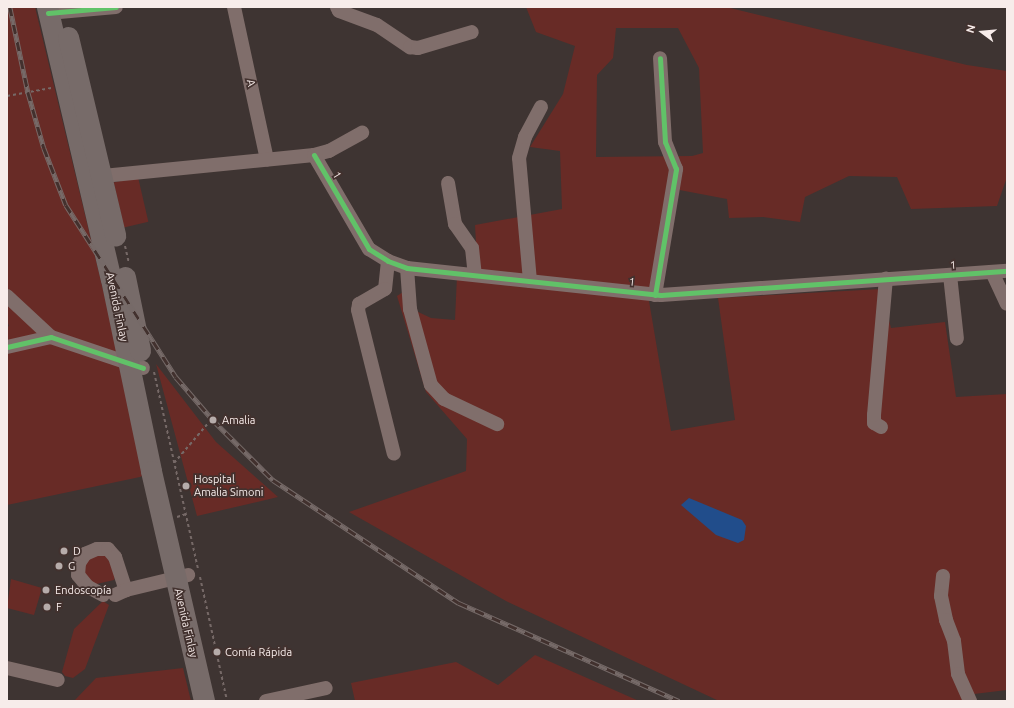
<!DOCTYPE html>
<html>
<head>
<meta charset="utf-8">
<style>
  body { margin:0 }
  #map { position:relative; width:1014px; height:708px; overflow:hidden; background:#3e3432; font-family:Ubuntu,sans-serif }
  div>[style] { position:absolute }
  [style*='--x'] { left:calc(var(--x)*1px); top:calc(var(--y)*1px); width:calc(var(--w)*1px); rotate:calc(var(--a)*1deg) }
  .green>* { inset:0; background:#682b26; transform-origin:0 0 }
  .water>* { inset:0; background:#214d8b }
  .path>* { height:2px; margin-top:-1px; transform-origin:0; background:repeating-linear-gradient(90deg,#766967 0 3px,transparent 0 6px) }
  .minor>* { height:14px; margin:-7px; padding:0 7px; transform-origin:7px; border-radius:7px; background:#806e6b }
  .highway>* { height:21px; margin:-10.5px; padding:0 10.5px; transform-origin:10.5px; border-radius:10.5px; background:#776b69 }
  .rail>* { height:4.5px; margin-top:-2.25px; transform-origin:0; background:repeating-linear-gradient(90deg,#42312e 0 9px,#766a68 0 18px); box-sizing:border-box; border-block:1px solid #766a68 }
  .cycleway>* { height:5px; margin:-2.5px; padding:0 2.5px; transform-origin:2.5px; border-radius:2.5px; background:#61c268 }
  .dots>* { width:11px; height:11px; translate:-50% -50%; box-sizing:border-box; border:2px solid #42312e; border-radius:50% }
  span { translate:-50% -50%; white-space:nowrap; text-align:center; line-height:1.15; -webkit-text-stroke:3.5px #42312e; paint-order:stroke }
  .street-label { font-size:11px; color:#f7ecea }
  .poi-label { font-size:11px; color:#f7ecea }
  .left { translate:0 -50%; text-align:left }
  .frame { position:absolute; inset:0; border:8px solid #f7ecea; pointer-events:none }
  .north { position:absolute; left:962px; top:12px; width:40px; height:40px; -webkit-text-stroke:3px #42312e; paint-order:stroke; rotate:286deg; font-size:11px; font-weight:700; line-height:16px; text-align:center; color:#f7ecea }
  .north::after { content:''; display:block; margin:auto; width:14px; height:18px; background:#f7ecea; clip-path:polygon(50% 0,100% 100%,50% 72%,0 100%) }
</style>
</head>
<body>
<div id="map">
  <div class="green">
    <div style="clip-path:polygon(7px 7px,35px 7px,120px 360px,151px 471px,140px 477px,7px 505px,7px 327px,9px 326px,7px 321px)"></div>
    <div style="clip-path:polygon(evenodd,526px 7px,726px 7px,967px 65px,1007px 71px,1007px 177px,997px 206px,911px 209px,897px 177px,849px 176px,805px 197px,800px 222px,763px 217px,729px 218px,727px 199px,669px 188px,648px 295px,671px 431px,735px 420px,718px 298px,881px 289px,891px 328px,945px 322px,956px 397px,1007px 394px,1007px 690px,974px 694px,976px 701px,719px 701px,506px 601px,349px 512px,466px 471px,467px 439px,426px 392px,397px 296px,406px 290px,414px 310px,431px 318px,455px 320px,457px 276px,478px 279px,475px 225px,562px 209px,560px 151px,530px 147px,563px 94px,575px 46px,536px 32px,526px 7px,616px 28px,678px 28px,699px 68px,703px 153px,692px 156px,596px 157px,597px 75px,613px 58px,616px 28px)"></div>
    <div style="left:138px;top:177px;width:46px;height:25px;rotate:77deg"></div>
    <div style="clip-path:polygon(156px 364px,216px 442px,278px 497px,197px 516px)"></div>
    <div style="clip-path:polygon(93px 554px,106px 555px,116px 575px,114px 580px,92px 585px,84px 577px,85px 561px)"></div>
    <div style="clip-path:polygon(11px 579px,42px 588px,34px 615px,7px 608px)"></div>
    <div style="clip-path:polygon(103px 601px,109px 605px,85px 669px,73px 678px,65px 676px,62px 672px,74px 629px)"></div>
    <div style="clip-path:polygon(535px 655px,639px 701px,355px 701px,351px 683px,456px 662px,498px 685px)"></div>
    <div style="clip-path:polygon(183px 668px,191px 701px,74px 701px,96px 678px)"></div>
  </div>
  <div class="water">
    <div style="clip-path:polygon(689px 498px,742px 520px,746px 526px,744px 540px,738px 543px,716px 535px,681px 505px)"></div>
  </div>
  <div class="path">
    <div style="--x:7;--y:96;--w:45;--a:-10.3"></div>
    <div style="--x:125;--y:246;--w:17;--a:77"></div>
    <div style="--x:154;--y:372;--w:202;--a:77.4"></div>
    <div style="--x:174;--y:463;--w:55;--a:-49.4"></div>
    <div style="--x:177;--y:517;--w:9;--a:-18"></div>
    <div style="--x:200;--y:577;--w:127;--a:77.7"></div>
  </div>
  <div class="minor">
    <div style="--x:234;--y:7;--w:156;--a:77.8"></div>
    <div style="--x:337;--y:7;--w:4;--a:63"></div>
    <div style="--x:339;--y:11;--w:40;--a:20.2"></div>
    <div style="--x:377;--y:25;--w:40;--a:34"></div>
    <div style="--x:410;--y:47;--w:8;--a:7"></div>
    <div style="--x:418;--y:48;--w:56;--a:-16.5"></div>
    <div style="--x:48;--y:13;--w:68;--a:-5"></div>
    <div style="--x:314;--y:155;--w:109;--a:59.7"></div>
    <div style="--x:369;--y:249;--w:22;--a:32"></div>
    <div style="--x:388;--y:261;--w:20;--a:20"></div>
    <div style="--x:407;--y:268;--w:255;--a:6.1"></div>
    <div style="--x:661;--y:295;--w:347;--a:-4"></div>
    <div style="--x:93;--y:177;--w:222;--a:-5.7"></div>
    <div style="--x:314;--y:155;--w:16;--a:-15"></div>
    <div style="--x:329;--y:151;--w:38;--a:-29"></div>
    <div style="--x:448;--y:183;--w:42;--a:80.3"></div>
    <div style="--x:455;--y:224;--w:29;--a:55"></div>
    <div style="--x:472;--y:248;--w:27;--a:84"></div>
    <div style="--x:388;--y:261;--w:28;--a:96"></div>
    <div style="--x:385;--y:289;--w:30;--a:150"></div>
    <div style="--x:359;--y:304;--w:6;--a:99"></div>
    <div style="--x:358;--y:310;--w:148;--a:76"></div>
    <div style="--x:407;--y:268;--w:41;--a:85.8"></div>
    <div style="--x:410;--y:309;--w:79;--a:74.6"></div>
    <div style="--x:431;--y:385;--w:19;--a:47"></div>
    <div style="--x:444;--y:399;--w:59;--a:25.3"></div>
    <div style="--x:992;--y:272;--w:35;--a:65"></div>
    <div style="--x:950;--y:275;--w:64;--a:83.8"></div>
    <div style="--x:530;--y:281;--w:123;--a:-95.1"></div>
    <div style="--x:519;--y:158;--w:22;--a:-74"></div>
    <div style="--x:525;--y:137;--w:34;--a:-62"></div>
    <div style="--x:655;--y:295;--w:128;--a:-80.5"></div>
    <div style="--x:676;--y:169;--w:29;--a:-112"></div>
    <div style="--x:665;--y:142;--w:84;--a:-93.4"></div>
    <div style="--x:7;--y:296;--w:60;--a:43"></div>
    <div style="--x:7;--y:347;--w:45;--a:-12.8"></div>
    <div style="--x:51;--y:337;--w:97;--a:18.6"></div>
    <div style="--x:881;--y:427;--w:8;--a:-150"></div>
    <div style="--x:874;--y:423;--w:8;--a:-90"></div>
    <div style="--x:874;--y:415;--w:137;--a:-85"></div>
    <div style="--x:943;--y:576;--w:20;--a:96"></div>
    <div style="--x:941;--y:596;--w:25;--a:78"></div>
    <div style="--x:946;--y:620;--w:22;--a:69"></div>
    <div style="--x:954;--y:641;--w:33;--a:83"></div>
    <div style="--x:958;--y:674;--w:30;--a:66"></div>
    <div style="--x:103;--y:595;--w:18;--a:-151"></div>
    <div style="--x:87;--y:586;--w:14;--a:-129"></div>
    <div style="--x:78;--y:575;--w:12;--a:-85"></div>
    <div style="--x:79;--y:563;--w:11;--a:-56"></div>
    <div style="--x:85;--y:554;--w:13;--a:-23"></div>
    <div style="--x:97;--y:549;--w:11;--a:0"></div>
    <div style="--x:108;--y:549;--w:11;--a:49"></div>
    <div style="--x:115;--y:557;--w:35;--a:72"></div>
    <div style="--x:115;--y:595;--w:12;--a:-24"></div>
    <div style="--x:126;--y:590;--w:64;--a:-13.6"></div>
    <div style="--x:7;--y:668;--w:52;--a:13.2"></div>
    <div style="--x:266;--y:701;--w:61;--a:-12.2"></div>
  </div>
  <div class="highway">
    <div style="--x:47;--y:7;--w:279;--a:76.8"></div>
    <div style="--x:111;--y:279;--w:196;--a:78.2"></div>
    <div style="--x:151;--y:471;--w:236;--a:77"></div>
    <div style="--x:68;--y:37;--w:204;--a:76.6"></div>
    <div style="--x:125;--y:277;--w:75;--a:78.4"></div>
  </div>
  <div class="rail">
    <div style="--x:10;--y:7;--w:87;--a:78"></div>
    <div style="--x:28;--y:92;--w:58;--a:74.1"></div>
    <div style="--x:44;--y:148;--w:61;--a:68.9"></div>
    <div style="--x:66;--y:205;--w:204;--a:57.4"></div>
    <div style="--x:176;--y:377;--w:57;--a:49.3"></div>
    <div style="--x:213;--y:420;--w:85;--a:45"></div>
    <div style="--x:273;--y:480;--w:223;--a:33.5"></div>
    <div style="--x:459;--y:603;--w:241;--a:24"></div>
  </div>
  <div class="cycleway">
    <div style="--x:48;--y:13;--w:68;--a:-5"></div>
    <div style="--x:314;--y:155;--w:109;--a:59.7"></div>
    <div style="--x:369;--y:249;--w:22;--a:32"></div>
    <div style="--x:388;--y:261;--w:20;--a:20"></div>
    <div style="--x:407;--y:268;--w:255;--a:6.1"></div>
    <div style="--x:661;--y:295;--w:347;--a:-4"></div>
    <div style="--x:655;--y:295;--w:128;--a:-80.5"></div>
    <div style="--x:676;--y:169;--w:29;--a:-112"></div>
    <div style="--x:665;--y:142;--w:84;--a:-93.4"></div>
    <div style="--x:7;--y:347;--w:45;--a:-12.8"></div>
    <div style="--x:51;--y:337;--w:97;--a:18.6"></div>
  </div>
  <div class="dots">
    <div style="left:213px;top:420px;background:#b6acaa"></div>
    <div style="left:186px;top:486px;background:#b6acaa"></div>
    <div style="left:64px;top:551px;background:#b6acaa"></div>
    <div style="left:59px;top:566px;background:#b6acaa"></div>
    <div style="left:46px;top:590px;background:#b6acaa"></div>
    <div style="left:47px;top:607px;background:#b6acaa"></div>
    <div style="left:217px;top:652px;background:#b6acaa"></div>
  </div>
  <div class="street-label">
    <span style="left:251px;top:83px;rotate:78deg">A</span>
    <span style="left:337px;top:175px;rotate:60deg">1</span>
    <span style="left:953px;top:265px;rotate:-4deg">1</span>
    <span style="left:632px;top:282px;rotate:6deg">1</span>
    <span style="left:117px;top:307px;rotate:78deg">Avenida Finlay</span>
    <span style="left:186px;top:623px;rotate:77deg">Avenida Finlay</span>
  </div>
  <div class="poi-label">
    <span class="left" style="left:222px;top:420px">Amalia</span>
    <span class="left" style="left:194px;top:486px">Hospital<br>Amalia Simoni</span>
    <span class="left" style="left:73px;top:551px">D</span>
    <span class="left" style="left:68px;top:566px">G</span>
    <span class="left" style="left:55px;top:590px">Endoscopía</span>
    <span class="left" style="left:56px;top:607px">F</span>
    <span class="left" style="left:225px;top:652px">Comía Rápida</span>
  </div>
  <div class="frame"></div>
  <div class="north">N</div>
</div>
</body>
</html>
